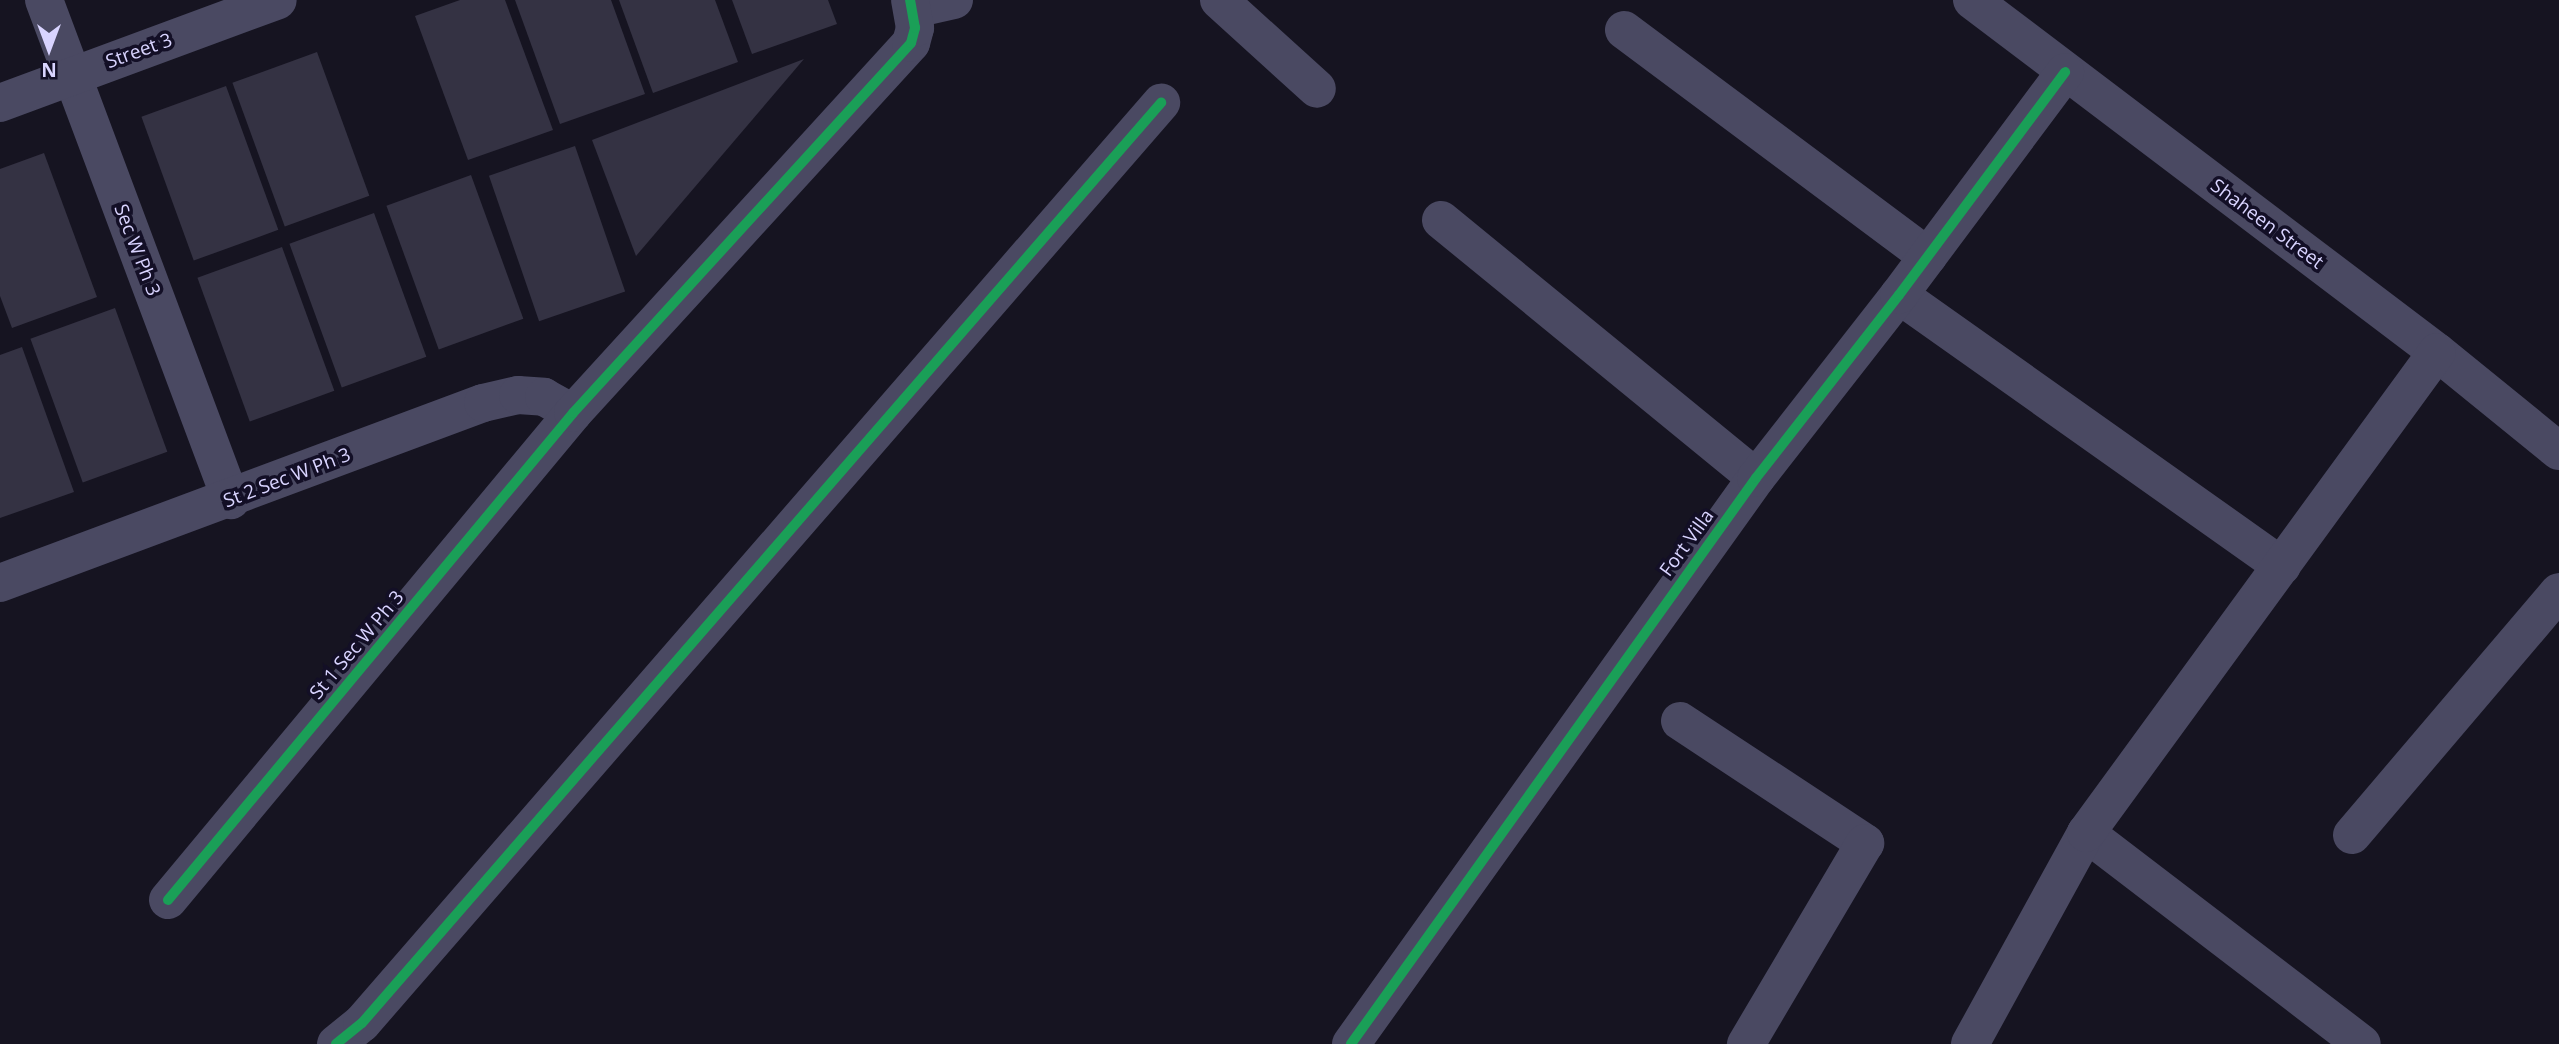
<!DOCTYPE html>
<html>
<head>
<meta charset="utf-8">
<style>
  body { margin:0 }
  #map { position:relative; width:2559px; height:1044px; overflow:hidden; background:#161421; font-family:"Open Sans",sans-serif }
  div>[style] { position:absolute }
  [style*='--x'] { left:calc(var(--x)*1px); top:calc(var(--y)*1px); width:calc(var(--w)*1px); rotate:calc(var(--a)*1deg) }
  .building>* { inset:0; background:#343243; transform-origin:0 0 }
  .minor>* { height:38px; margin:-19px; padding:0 19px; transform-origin:19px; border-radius:19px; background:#4a4962 }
  .cycleway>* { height:10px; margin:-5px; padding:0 5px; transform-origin:5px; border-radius:5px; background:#1a9f57 }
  span { translate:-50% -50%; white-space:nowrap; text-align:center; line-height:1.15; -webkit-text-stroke:7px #130f26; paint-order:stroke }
  .street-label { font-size:19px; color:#d9d4ff }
  .north { position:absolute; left:14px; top:14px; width:70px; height:70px; -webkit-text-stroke:5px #130f26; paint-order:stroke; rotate:180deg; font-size:19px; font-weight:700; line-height:28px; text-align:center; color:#d9d4ff }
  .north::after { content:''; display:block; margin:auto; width:24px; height:32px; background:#d9d4ff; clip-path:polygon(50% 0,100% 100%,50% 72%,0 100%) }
</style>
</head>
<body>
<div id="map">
  <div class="building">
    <div style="clip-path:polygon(460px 0,505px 0,553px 130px,468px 160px,415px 16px)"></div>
    <div style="clip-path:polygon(515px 0,611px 0,645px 94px,560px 124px)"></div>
    <div style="clip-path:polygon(619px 0,715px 0,738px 62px,653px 93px)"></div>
    <div style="clip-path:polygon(732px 0,828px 0,837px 24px,752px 54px)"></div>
    <div style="left:317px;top:52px;width:153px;height:90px;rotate:70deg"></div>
    <div style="clip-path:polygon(804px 59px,636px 256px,592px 140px)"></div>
    <div style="left:226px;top:86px;width:153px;height:90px;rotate:70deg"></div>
    <div style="left:575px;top:146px;width:154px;height:91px;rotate:71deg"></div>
    <div style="clip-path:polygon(44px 153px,97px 297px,12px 328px,0 296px,0 169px)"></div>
    <div style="left:471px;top:175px;width:153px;height:90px;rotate:70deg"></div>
    <div style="left:374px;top:213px;width:153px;height:90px;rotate:70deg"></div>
    <div style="left:282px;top:247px;width:153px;height:90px;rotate:70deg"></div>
    <div style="left:115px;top:308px;width:153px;height:90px;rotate:70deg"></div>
    <div style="clip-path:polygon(22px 347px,74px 492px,0 518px,0 355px)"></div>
  </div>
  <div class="minor">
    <div style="--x:44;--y:0;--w:534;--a:69.49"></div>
    <div style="--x:1219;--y:0;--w:132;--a:42.2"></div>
    <div style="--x:1972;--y:0;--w:583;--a:37.13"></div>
    <div style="--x:2437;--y:352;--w:157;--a:39.1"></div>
    <div style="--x:914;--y:9;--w:41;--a:-12.7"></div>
    <div style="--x:1624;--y:30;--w:379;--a:36.7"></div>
    <div style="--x:0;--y:103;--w:296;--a:-20.3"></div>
    <div style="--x:1441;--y:220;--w:407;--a:39.3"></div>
    <div style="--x:1899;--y:295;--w:469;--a:35.3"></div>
    <div style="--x:0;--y:583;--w:515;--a:-20.44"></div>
    <div style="--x:483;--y:403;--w:36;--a:-13"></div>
    <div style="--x:518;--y:395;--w:26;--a:4"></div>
    <div style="--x:544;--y:397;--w:33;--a:29"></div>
    <div style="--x:1680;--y:721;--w:222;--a:33.4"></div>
    <div style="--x:1865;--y:843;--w:234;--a:120.6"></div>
    <div style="--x:2086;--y:833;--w:347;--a:37.4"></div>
    <div style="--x:2352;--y:835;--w:319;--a:-49.6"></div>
    <div style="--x:168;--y:900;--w:633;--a:-50.25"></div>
    <div style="--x:573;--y:413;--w:501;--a:-47.59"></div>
    <div style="--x:911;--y:43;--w:16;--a:-75"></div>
    <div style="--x:915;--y:28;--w:28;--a:-100"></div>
    <div style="--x:336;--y:1044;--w:33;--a:-39"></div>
    <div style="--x:362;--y:1023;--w:1219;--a:-49.03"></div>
    <div style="--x:1351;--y:1044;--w:696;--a:-54.41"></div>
    <div style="--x:1756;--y:478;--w:232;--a:-52"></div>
    <div style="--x:1899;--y:295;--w:278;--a:-53.3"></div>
    <div style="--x:1970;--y:1044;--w:241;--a:-61.2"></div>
    <div style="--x:2086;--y:833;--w:595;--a:-53.88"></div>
  </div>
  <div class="cycleway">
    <div style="--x:168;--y:900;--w:633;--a:-50.25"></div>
    <div style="--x:573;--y:413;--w:501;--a:-47.59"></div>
    <div style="--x:911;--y:43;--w:16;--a:-75"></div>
    <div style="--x:915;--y:28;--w:28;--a:-100"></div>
    <div style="--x:336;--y:1044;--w:33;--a:-39"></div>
    <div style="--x:362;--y:1023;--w:1219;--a:-49.03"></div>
    <div style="--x:1351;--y:1044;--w:696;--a:-54.41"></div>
    <div style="--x:1756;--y:478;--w:232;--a:-52"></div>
    <div style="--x:1899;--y:295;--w:278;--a:-53.3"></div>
  </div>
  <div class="street-label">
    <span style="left:139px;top:51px;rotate:-20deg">Street 3</span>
    <span style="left:2267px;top:224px;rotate:37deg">Shaheen Street</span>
    <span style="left:137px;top:250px;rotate:69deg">Sec W Ph 3</span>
    <span style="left:287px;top:478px;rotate:-21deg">St 2 Sec W Ph 3</span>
    <span style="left:1687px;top:543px;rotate:-54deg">Fort Villa</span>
    <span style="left:357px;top:645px;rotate:-50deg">St 1 Sec W Ph 3</span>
  </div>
  <div class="north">N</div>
</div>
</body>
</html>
